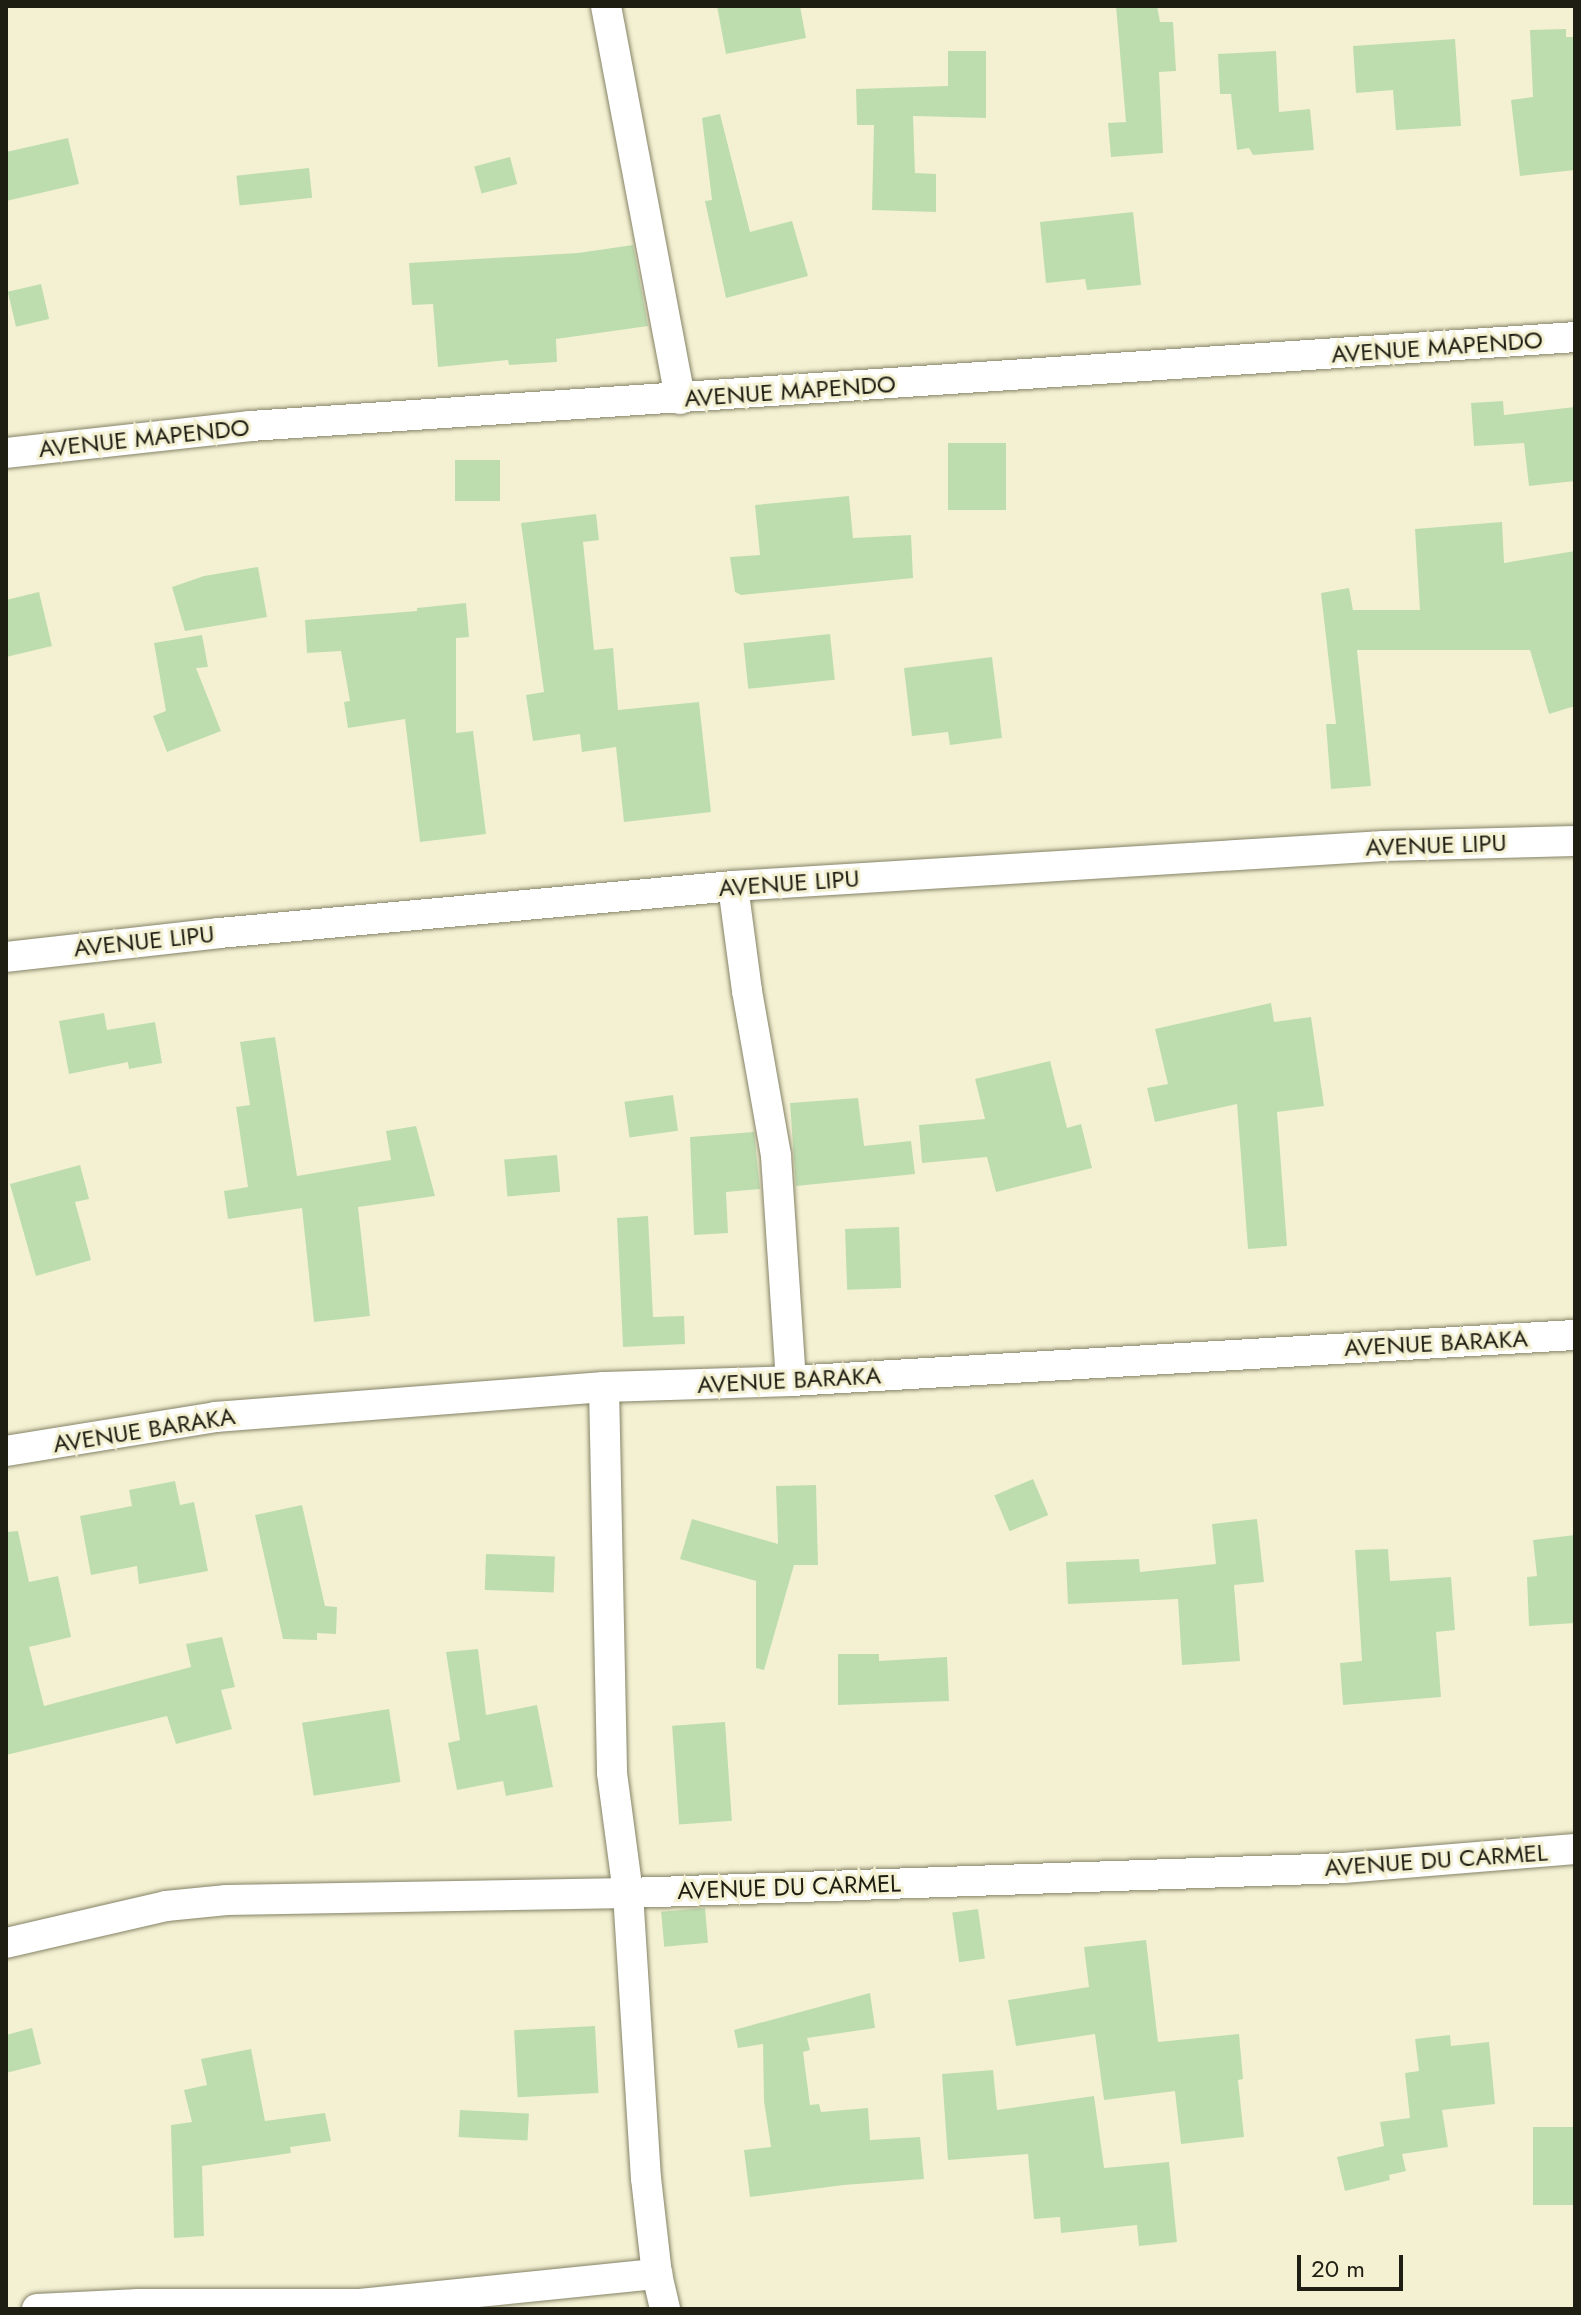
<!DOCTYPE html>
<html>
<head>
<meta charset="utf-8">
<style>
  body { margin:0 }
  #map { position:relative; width:1581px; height:2315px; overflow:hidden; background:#f4f1d3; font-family:Jost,sans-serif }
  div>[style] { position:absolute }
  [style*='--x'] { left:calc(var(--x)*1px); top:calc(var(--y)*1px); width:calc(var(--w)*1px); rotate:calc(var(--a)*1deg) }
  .building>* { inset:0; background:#beddaf; transform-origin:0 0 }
  .roads { filter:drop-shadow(0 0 2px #858367) drop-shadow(0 0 2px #858367) }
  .minor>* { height:30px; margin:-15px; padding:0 15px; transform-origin:15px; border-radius:15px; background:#fff }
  span { translate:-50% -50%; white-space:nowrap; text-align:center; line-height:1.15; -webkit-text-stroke:6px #f4f1d3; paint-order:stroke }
  .street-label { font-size:24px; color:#1f1e13 }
  .frame { position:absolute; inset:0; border:8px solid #1f1e13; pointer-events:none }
  .scale { position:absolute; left:1297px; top:2255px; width:106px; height:36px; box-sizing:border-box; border:4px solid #1f1e13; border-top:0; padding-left:10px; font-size:24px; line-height:28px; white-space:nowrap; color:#1f1e13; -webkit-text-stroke:6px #f4f1d3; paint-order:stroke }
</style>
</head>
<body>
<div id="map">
  <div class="building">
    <div style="clip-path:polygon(717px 6px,800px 6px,806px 38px,726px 54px)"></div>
    <div style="clip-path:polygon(1116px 6px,1157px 6px,1160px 22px,1173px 22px,1176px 71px,1159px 72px,1163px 153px,1111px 157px,1108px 123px,1126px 122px)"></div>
    <div style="clip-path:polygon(1566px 29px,1566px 37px,1575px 37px,1575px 170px,1520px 176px,1511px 100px,1533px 97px,1530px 30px)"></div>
    <div style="clip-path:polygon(1455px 39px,1461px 126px,1396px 130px,1393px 90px,1356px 93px,1353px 46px)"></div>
    <div style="clip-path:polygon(948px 51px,986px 51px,986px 118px,913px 116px,915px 173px,936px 174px,936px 212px,872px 210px,874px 125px,857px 125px,856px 89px,948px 86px)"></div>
    <div style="clip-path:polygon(1276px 51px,1279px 112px,1310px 109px,1314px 150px,1253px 155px,1249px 148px,1237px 150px,1231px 94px,1220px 94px,1218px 54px)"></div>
    <div style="clip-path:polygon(720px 114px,750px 232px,792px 221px,808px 276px,726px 298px,705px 201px,712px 200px,702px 118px)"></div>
    <div style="clip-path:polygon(68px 138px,79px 184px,6px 201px,6px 152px)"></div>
    <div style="left:510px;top:157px;width:28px;height:37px;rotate:75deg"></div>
    <div style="left:309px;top:168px;width:30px;height:73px;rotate:84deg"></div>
    <div style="clip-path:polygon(1133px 212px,1141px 285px,1087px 290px,1085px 279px,1046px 283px,1040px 222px)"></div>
    <div style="clip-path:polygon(633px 245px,648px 326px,556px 339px,557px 362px,509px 365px,508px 360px,438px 367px,433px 304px,412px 305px,409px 263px,578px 253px)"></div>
    <div style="left:41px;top:284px;width:36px;height:34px;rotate:77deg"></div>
    <div style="clip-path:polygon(1503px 401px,1504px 415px,1575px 407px,1575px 481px,1529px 486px,1524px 443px,1474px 446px,1471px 403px)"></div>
    <div style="left:948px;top:443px;width:58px;height:67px"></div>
    <div style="left:455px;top:460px;width:45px;height:41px"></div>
    <div style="clip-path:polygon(849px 496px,853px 538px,911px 535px,913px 578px,741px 595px,735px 592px,730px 557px,760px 555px,755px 505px)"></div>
    <div style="clip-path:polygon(596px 514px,599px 540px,583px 542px,594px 650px,613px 648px,618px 710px,699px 702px,711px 812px,624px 822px,616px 747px,582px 752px,580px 734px,533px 741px,526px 695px,544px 692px,521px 523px)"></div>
    <div style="clip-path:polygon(1502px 522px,1504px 563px,1575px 551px,1575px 706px,1549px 714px,1530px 650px,1357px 650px,1371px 786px,1331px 789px,1326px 724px,1336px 724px,1321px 593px,1349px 588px,1353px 610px,1420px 610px,1415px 529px)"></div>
    <div style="clip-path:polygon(258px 567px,267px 617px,185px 631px,172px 587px,204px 576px)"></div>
    <div style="clip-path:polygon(39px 592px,52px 646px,6px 657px,6px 600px)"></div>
    <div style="clip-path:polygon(466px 603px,469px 637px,456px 638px,456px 733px,473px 731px,486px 834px,420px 842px,405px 719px,348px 728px,344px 702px,350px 701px,341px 651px,307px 653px,305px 620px,417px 611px,417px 608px)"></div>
    <div style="left:830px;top:634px;width:46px;height:87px;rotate:84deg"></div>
    <div style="clip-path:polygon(202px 635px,208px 667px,196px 668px,221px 731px,167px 752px,153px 716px,166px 711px,154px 643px)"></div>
    <div style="clip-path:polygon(992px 657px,1002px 738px,950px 745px,948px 732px,912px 736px,904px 668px)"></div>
    <div style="clip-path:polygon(1271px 1003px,1274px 1022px,1311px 1017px,1324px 1106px,1277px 1112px,1287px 1246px,1248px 1249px,1237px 1104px,1155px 1122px,1147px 1088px,1168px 1084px,1155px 1029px)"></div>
    <div style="clip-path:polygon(104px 1013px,107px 1030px,155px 1022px,162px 1063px,129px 1069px,128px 1062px,69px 1074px,59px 1021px)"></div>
    <div style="clip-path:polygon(275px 1037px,297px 1176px,391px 1160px,386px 1131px,416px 1126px,435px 1196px,358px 1207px,370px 1316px,314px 1322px,302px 1208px,228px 1219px,224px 1191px,248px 1187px,236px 1107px,250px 1105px,240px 1042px)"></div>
    <div style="clip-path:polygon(1050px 1061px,1067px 1128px,1081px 1124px,1092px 1168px,996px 1192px,987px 1157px,922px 1163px,919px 1125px,985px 1119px,975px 1079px)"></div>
    <div style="left:673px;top:1095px;width:36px;height:49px;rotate:82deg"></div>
    <div style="clip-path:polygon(858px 1098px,864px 1146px,911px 1141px,915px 1174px,796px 1186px,790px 1103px)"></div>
    <div style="clip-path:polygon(754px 1132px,760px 1189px,726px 1192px,728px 1233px,694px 1235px,690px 1137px)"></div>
    <div style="left:557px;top:1155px;width:37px;height:53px;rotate:85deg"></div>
    <div style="clip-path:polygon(80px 1165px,89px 1199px,75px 1202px,91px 1260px,36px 1276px,10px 1184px)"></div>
    <div style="clip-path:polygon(648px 1216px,653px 1317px,684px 1316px,685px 1344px,623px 1347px,617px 1218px)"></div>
    <div style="left:899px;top:1227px;width:61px;height:54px;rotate:88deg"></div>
    <div style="left:1033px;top:1479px;width:39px;height:42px;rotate:67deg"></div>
    <div style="clip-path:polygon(175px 1481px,180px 1505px,194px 1502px,208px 1571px,139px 1584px,137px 1566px,91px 1575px,80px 1516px,132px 1506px,129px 1490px)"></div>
    <div style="clip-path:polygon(816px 1485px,818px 1565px,794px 1565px,764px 1670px,756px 1668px,756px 1581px,680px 1559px,692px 1519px,778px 1544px,776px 1486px)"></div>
    <div style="clip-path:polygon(302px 1505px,325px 1606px,337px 1607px,336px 1634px,317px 1633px,317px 1640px,283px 1639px,255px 1515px)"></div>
    <div style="clip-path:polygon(1257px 1519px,1264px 1582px,1234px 1585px,1240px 1661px,1182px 1665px,1178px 1599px,1068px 1604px,1066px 1562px,1139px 1559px,1140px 1572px,1216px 1564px,1212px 1524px)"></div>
    <div style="clip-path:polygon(18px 1531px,29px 1582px,58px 1576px,71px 1637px,29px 1647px,44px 1706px,191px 1667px,186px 1644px,222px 1637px,235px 1687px,221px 1690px,232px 1729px,176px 1744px,167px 1716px,6px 1755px,6px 1532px)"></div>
    <div style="clip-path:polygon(1575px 1535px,1575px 1623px,1529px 1626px,1527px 1577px,1537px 1576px,1533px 1540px)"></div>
    <div style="clip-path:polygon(1388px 1549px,1390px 1581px,1451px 1577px,1455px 1630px,1436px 1632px,1441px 1697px,1343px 1705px,1340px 1663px,1362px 1661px,1355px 1550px)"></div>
    <div style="left:486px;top:1554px;width:69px;height:36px;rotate:2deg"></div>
    <div style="clip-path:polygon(478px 1649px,486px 1715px,537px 1705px,553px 1787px,506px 1796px,503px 1781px,457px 1790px,448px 1743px,460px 1740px,446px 1652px)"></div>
    <div style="clip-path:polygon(838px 1654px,879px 1654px,879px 1661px,947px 1657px,949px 1701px,838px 1705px)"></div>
    <div style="left:389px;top:1709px;width:74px;height:88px;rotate:81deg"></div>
    <div style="left:725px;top:1722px;width:99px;height:53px;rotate:86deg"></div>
    <div style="left:705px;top:1908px;width:35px;height:44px;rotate:85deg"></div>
    <div style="left:978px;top:1909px;width:50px;height:26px;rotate:82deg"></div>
    <div style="clip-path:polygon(1146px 1940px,1158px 2042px,1239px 2034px,1243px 2079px,1238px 2080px,1244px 2137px,1181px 2144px,1175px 2091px,1104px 2100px,1095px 2034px,1016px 2046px,1008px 2000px,1089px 1987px,1084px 1947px)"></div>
    <div style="clip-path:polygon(870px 1993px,875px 2028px,807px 2038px,810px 2050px,803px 2052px,810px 2105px,819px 2104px,821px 2112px,868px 2108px,870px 2140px,920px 2137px,924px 2179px,844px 2185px,750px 2197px,744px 2150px,771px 2147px,764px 2101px,763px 2044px,738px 2048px,734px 2030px)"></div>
    <div style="left:595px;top:2026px;width:67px;height:81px;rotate:87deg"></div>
    <div style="clip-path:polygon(32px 2028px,41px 2064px,6px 2073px,6px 2035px)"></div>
    <div style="clip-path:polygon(1450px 2035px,1451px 2046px,1489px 2042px,1495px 2104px,1442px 2110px,1448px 2147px,1402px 2154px,1406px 2171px,1389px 2175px,1390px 2180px,1345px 2191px,1337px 2157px,1384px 2146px,1380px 2122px,1410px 2118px,1405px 2073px,1419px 2071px,1415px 2039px)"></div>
    <div style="clip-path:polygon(251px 2049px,265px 2121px,325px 2113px,331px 2141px,290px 2147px,291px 2153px,202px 2166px,204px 2236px,174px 2238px,171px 2125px,192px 2122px,184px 2090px,207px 2085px,201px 2059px)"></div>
    <div style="clip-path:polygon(993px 2070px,997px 2110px,1094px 2096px,1104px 2168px,1169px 2162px,1177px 2242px,1139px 2246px,1137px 2225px,1061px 2233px,1060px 2217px,1034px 2219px,1028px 2154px,948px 2160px,942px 2074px)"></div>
    <div style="left:460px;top:2110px;width:69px;height:27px;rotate:3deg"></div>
    <div style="left:1575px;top:2127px;width:78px;height:42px;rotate:90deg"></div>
  </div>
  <div class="roads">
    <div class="minor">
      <div style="--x:606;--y:6;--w:400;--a:79.3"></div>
      <div style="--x:6;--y:453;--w:245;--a:-6.3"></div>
      <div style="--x:250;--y:426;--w:1328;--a:-3.84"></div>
      <div style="--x:733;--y:886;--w:106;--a:82.4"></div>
      <div style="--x:747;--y:991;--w:168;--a:80"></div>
      <div style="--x:776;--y:1156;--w:225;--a:86.2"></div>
      <div style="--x:6;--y:957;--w:214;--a:-6.4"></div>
      <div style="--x:219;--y:933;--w:516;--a:-5.22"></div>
      <div style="--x:733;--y:886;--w:652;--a:-3.52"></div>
      <div style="--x:1384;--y:846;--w:191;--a:-1.5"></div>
      <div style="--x:604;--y:1387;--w:386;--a:88.8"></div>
      <div style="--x:612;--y:1773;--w:121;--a:82.4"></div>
      <div style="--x:628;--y:1893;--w:286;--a:86.4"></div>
      <div style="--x:646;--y:2178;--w:97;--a:83.5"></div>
      <div style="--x:657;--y:2274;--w:36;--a:77"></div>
      <div style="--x:6;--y:1451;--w:212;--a:-9.2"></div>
      <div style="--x:215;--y:1417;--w:390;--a:-4.4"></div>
      <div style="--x:604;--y:1387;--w:187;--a:-1.8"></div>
      <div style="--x:791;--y:1381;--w:785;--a:-3.36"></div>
      <div style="--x:6;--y:1943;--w:164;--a:-13"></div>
      <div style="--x:166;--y:1906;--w:61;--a:-5.6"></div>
      <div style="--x:227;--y:1900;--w:401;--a:-1"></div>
      <div style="--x:628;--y:1893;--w:715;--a:-2"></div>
      <div style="--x:1343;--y:1868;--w:233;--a:-4.7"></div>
      <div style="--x:37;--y:2309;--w:102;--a:-2.8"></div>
      <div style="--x:139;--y:2304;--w:221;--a:0"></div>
      <div style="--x:360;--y:2304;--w:299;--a:-5.8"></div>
    </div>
  </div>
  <div class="street-label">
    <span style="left:1437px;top:347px;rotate:-4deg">AVENUE MAPENDO</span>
    <span style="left:790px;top:391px;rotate:-4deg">AVENUE MAPENDO</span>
    <span style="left:144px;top:438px;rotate:-6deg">AVENUE MAPENDO</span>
    <span style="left:1436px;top:845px;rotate:-2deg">AVENUE LIPU</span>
    <span style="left:789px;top:883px;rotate:-4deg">AVENUE LIPU</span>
    <span style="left:144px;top:941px;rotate:-6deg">AVENUE LIPU</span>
    <span style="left:1436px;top:1343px;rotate:-3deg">AVENUE BARAKA</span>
    <span style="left:789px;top:1380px;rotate:-3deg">AVENUE BARAKA</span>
    <span style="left:144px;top:1430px;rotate:-9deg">AVENUE BARAKA</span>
    <span style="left:1436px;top:1860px;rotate:-4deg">AVENUE DU CARMEL</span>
    <span style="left:789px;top:1887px;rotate:-2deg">AVENUE DU CARMEL</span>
  </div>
  <div class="frame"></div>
  <div class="scale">20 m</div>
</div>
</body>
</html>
